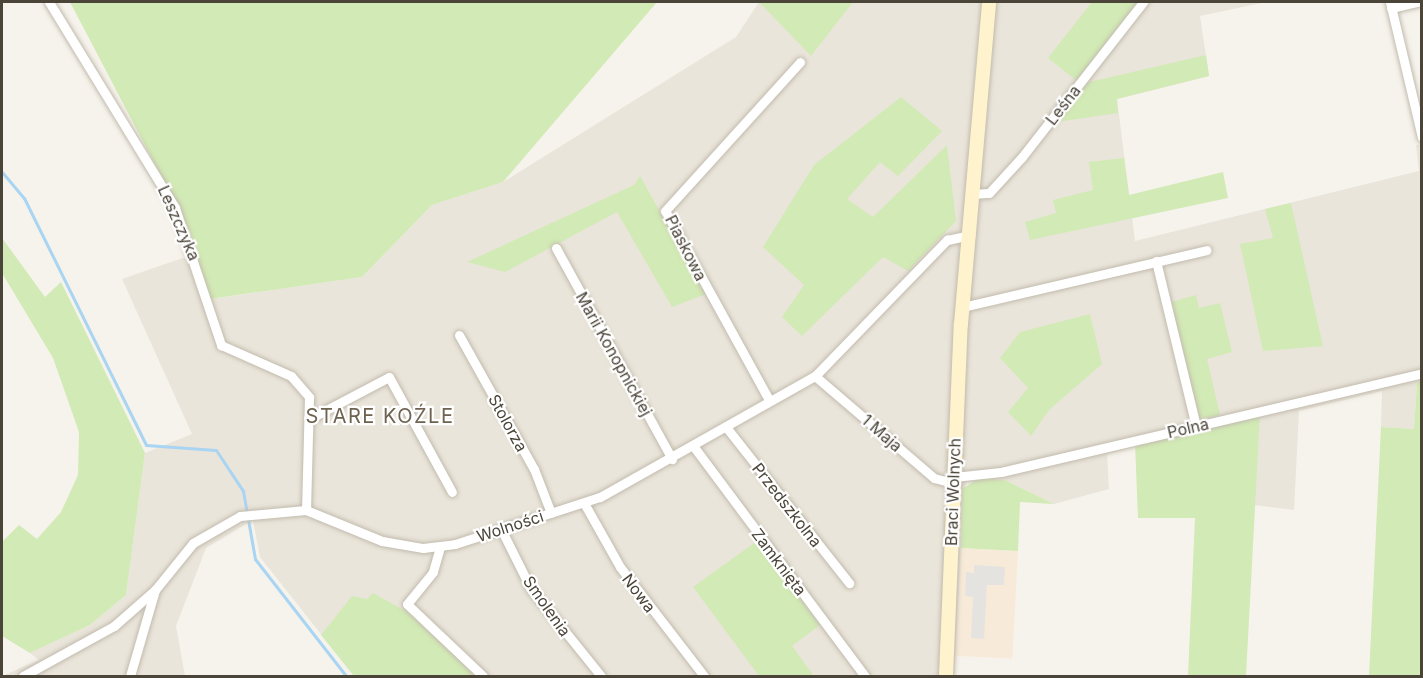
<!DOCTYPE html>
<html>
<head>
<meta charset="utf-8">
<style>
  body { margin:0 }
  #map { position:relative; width:1423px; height:678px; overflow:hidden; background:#f6f3ec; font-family:Inter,sans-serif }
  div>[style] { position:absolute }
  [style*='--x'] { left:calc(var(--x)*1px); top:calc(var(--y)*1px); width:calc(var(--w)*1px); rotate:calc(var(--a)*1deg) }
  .residential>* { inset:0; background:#eae5da }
  .commercial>* { inset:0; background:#f7ead8; transform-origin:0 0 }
  .green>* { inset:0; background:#d2eab5 }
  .parking>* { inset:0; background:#e5e3e0 }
  .stream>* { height:3px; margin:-1.5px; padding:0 1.5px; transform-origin:1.5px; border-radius:1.5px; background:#a9d4f2 }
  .roads { filter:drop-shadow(0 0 2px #c2bbae) drop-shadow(0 0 2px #c2bbae) }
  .street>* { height:9px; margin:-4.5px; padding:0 4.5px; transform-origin:4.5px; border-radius:4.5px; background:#fff }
  .secondary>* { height:14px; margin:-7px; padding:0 7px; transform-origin:7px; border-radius:7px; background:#fff3cd }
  span { translate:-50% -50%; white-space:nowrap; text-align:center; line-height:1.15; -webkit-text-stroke:4.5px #fff; paint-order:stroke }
  .street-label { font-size:16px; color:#4b4439 }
  .quarter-label { font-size:20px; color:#6e6250; letter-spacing:1.5px }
  .frame { position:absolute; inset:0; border:3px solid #4b4439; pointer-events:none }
</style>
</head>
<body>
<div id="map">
  <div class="residential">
    <div style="clip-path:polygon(759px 2px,1266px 2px,1200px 16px,1209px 76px,1117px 99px,1135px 241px,1419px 171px,1416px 145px,1421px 144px,1422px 381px,1417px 382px,1414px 429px,1381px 427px,1382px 391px,1299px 411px,1294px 510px,1254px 505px,1259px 414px,1107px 454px,1109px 489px,1054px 504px,1007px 481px,966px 482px,954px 676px,354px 676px,260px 557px,253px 520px,206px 548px,176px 626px,185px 676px,2px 676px,39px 660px,30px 653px,90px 625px,126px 595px,145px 453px,192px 434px,122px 279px,197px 253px,211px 299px,362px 277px,432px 205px,503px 182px,736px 37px)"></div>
  </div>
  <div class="commercial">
    <div style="left:961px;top:548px;width:57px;height:108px;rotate:3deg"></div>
  </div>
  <div class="green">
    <div style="clip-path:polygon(70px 2px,657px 2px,503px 182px,432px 205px,362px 277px,210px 299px,172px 197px)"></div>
    <div style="clip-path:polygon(759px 2px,853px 2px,811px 56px)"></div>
    <div style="clip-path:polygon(1092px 2px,1139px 2px,1077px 81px,1048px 58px)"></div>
    <div style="clip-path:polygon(1206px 55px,1209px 76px,1117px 99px,1118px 113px,1057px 122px,1089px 82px)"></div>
    <div style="clip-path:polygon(901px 97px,942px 131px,898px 176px,880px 162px,847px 199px,873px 217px,947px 145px,956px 221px,908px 271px,883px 257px,802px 336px,782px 317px,804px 285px,763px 247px,814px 165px)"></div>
    <div style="clip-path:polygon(1124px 158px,1129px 195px,1223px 172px,1228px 198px,1030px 240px,1025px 222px,1056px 213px,1053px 200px,1093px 190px,1089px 162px)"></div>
    <div style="clip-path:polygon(640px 176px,706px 294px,672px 307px,617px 212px,505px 272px,467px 262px,634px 185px)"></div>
    <div style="clip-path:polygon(1291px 203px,1323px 346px,1263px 351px,1240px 244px,1273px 238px,1265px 209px)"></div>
    <div style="clip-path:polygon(2px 238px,45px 297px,61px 282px,145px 453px,126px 595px,90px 625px,30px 653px,2px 636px,2px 542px,19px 525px,37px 539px,61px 512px,78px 475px,79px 432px,53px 358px,2px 273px)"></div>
    <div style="clip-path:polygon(1196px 295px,1199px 308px,1220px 303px,1232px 352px,1207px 359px,1220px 415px,1200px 420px,1171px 302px)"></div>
    <div style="clip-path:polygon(1090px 314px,1102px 364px,1049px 410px,1031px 436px,1008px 412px,1028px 388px,1000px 358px,1020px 332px)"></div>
    <div style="clip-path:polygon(1421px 381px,1421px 676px,1369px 676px,1381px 427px,1414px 429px,1417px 382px)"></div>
    <div style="clip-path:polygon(1260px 414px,1246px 676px,1188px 676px,1195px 518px,1138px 518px,1135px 443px)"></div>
    <div style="clip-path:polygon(981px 477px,1007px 481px,1054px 504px,1020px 502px,1018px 551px,961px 548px,962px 489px)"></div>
    <div style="clip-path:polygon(757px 541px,820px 625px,792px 646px,814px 676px,759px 676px,693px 587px)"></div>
    <div style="clip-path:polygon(373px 593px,409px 613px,475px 676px,354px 676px,321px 635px,352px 596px,367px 599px)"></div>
  </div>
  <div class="parking">
    <div style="clip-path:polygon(974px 565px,1005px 567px,1004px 585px,987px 585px,984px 639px,971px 638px,973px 597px,965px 596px,966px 572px,974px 573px)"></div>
  </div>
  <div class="stream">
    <div style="--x:2;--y:172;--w:34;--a:50"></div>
    <div style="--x:24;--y:198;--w:275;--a:63.7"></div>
    <div style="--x:146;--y:445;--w:70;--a:4.1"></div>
    <div style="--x:216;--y:450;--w:49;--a:56.6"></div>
    <div style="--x:243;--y:491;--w:69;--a:80"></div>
    <div style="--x:255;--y:559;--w:148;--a:52.1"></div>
  </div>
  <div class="roads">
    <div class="street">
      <div style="--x:49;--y:2;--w:241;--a:58.5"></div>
      <div style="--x:175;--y:208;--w:145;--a:71.4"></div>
      <div style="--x:221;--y:345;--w:77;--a:23.9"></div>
      <div style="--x:291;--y:376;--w:28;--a:49"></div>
      <div style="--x:309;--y:397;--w:113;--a:91.5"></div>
      <div style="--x:1390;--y:2;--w:139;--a:76.7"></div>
      <div style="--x:1391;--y:8;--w:28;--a:-13"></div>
      <div style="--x:973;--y:194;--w:16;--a:-4"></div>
      <div style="--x:989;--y:193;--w:49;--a:-47.5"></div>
      <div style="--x:1022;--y:157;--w:197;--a:-52"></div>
      <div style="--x:556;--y:248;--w:241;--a:61.2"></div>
      <div style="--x:1156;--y:261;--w:170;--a:76.4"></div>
      <div style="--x:962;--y:307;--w:251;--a:-13.1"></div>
      <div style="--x:459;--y:335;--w:154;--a:60.8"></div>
      <div style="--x:534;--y:469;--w:47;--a:68.9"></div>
      <div style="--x:815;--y:376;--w:157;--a:40.6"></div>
      <div style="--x:934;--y:478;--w:20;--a:15"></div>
      <div style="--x:768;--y:398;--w:213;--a:-118.8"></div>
      <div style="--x:665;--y:211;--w:201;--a:-47.8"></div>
      <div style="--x:311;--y:418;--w:88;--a:-27.7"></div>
      <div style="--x:389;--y:377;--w:131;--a:61.3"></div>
      <div style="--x:726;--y:427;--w:199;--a:51.7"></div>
      <div style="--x:694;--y:447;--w:286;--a:53.3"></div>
      <div style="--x:954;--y:477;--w:47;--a:-6.1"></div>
      <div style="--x:1001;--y:472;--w:432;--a:-13.2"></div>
      <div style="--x:584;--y:503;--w:73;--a:60.6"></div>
      <div style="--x:620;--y:567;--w:138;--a:52.4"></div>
      <div style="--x:501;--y:529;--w:67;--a:63.4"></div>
      <div style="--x:531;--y:589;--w:112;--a:51.2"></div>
      <div style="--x:440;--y:547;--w:26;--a:106"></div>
      <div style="--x:433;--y:572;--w:41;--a:129.1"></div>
      <div style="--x:407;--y:604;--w:105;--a:43.5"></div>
      <div style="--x:23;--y:676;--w:104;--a:-28.8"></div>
      <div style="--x:114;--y:626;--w:55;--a:-41.3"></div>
      <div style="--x:155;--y:590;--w:60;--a:-51"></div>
      <div style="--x:193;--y:543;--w:54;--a:-29.9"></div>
      <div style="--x:240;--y:516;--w:66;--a:-5.2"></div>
      <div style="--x:306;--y:510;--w:82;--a:22.2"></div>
      <div style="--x:382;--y:541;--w:42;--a:9.7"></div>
      <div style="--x:423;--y:548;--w:32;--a:-7"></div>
      <div style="--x:455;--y:544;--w:152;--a:-18"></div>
      <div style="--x:600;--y:497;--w:247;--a:-29.4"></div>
      <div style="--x:815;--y:376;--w:190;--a:-45.9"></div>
      <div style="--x:947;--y:240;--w:24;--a:-12"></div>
      <div style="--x:130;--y:676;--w:90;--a:-73.8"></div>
    </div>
    <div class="secondary">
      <div style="--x:946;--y:676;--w:352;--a:-87.6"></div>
      <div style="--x:961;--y:324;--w:323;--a:-85"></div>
    </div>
  </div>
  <div class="street-label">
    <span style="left:1063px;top:105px;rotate:-52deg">Leśna</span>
    <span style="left:179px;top:223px;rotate:66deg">Leszczyka</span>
    <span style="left:686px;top:248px;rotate:63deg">Piaskowa</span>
    <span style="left:614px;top:354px;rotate:61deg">Marii Konopnickiej</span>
    <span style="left:508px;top:423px;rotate:61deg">Stolorza</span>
    <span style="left:1188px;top:428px;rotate:-13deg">Polna</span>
    <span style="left:882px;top:433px;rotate:41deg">1 Maja</span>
    <span style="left:953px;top:492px;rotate:-88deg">Braci Wolnych</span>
    <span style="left:787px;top:505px;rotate:52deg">Przedszkolna</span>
    <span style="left:510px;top:526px;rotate:-18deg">Wolności</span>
    <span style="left:779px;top:562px;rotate:53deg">Zamknięta</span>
    <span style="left:639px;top:593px;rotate:53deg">Nowa</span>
    <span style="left:547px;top:606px;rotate:55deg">Smolenia</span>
  </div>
  <div class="quarter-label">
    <span style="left:380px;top:416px">STARE KOŹLE</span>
  </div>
  <div class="frame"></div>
</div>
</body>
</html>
